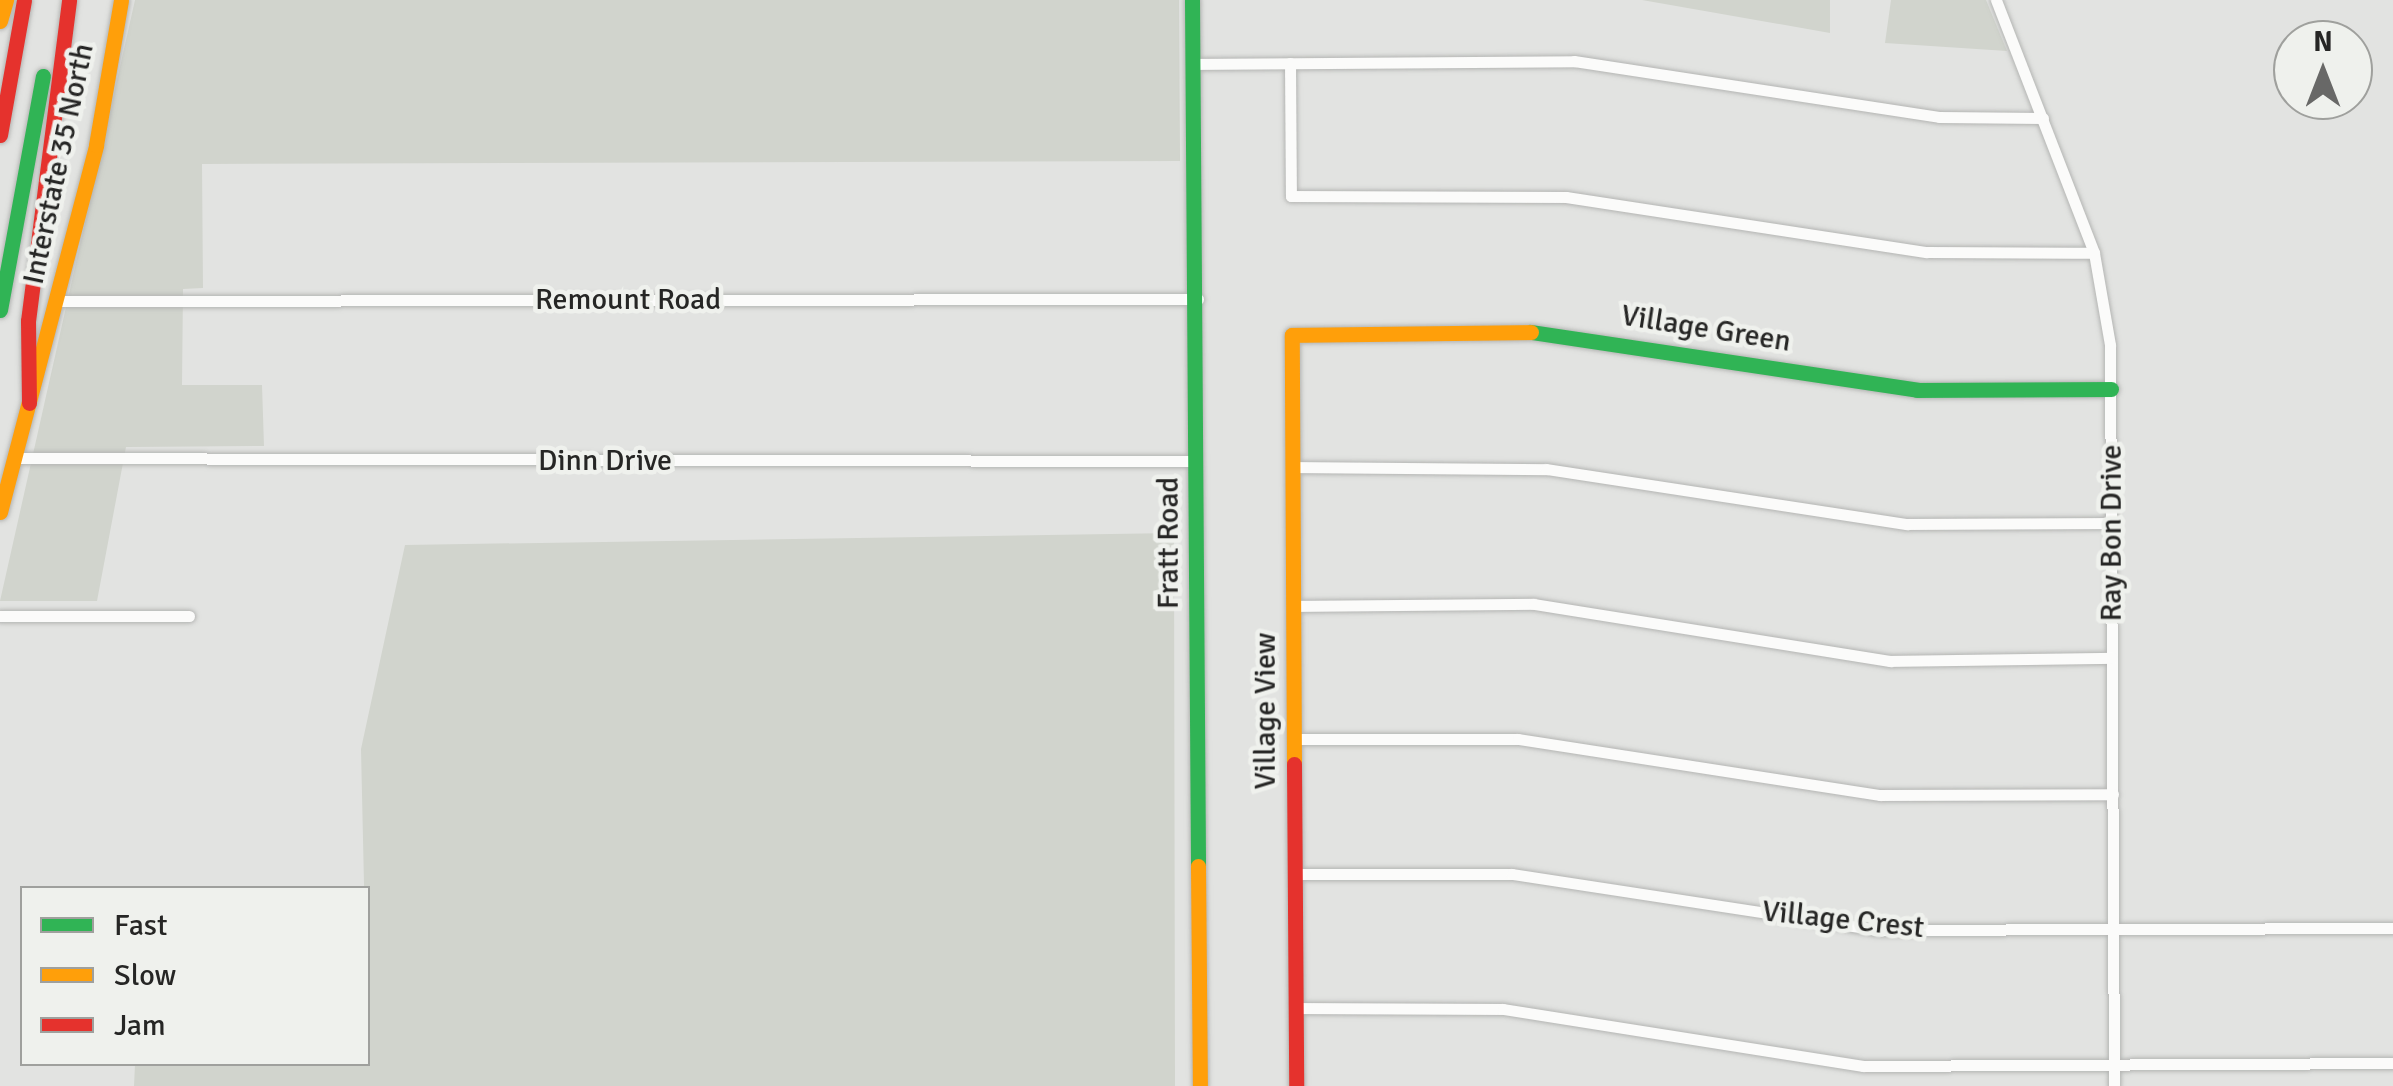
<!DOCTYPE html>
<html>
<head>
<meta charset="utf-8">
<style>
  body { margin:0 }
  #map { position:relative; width:2393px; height:1086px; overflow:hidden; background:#e2e3e1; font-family:Signika,sans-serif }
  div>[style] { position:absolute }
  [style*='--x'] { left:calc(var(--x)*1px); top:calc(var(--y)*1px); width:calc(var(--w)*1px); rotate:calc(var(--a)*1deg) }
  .built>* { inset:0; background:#d1d4cd }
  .roads { filter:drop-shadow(0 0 2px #b4b5b3) drop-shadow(0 0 2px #b4b5b3) }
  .street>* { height:11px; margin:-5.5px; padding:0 5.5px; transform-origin:5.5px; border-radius:5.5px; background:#fbfbfa }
  .fast>* { height:15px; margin:-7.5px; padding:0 7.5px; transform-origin:7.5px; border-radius:7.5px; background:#30b455 }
  .slow>* { height:15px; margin:-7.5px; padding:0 7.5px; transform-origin:7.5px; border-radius:7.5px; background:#ff9f0a }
  .jam>* { height:15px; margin:-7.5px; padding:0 7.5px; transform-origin:7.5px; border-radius:7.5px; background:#e5322d }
  span { translate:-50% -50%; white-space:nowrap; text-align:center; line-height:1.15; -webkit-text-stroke:9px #eff1ed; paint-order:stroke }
  .street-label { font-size:30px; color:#262625 }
  .legend { position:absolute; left:20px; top:886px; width:350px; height:180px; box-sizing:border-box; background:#eff1ed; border:2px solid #9fa09d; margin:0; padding:12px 18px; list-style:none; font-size:30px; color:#262625 }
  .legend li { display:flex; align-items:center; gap:20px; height:50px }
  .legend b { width:50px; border:2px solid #9fa09d }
  .north { position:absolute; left:2273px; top:20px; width:100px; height:100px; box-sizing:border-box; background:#eff1ed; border:2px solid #9fa09d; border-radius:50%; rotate:0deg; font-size:28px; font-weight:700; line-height:40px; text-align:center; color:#262625 }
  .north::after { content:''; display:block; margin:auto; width:35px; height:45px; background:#686867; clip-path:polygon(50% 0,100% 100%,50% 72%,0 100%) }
</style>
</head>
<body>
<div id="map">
  <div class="built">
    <div style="clip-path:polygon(135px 0,1179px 0,1180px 161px,202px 164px,203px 288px,183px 289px,182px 385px,262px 385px,264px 446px,126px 447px,97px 601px,0 601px)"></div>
    <div style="clip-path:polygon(1642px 0,1830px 0,1830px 33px)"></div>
    <div style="clip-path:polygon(1891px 0,1986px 0,2007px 51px,1885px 43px)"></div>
    <div style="clip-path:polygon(1174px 533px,1175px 1086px,134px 1086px,135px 1064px,368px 1064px,361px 749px,405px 545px)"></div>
  </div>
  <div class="roads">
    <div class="street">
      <div style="--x:1996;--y:0;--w:271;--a:68.8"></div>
      <div style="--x:2094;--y:253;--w:93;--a:80.1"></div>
      <div style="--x:2110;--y:345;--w:741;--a:89.69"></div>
      <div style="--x:1290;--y:63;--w:133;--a:89.6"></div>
      <div style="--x:1291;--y:196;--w:275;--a:0.2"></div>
      <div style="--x:1566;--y:197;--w:365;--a:8.7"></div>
      <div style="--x:1927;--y:252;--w:167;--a:0.3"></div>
      <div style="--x:1192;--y:64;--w:382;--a:-0.4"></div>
      <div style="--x:1574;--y:61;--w:369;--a:8.7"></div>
      <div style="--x:1939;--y:117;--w:104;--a:0.6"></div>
      <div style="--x:59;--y:301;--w:1139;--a:-0.1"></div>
      <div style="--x:14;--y:458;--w:1182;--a:0.15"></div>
      <div style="--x:1293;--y:467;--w:253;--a:0.5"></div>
      <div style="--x:1546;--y:469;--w:365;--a:8.7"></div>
      <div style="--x:1907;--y:524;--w:205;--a:-0.3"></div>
      <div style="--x:1293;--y:606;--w:241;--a:-0.5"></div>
      <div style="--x:1534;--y:604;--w:361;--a:9.1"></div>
      <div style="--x:1890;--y:661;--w:222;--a:-0.8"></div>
      <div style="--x:0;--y:616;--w:189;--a:0"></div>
      <div style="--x:1294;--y:739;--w:224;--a:0"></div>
      <div style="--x:1518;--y:739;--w:366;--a:8.8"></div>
      <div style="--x:1880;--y:795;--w:233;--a:-0.2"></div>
      <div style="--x:1295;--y:874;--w:217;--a:0"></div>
      <div style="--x:1512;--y:874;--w:369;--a:8.7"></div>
      <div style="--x:1877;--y:930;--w:516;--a:-0.22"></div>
      <div style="--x:1295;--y:1008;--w:208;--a:0.3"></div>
      <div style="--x:1503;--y:1009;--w:364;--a:9"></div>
      <div style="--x:1863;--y:1066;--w:530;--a:-0.32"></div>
    </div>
    <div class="fast">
      <div style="--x:1192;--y:0;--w:866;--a:89.6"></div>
      <div style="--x:0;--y:310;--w:238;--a:-79.6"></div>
      <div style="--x:1531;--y:332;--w:390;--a:8.5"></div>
      <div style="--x:1917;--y:390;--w:194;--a:-0.3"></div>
    </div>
    <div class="slow">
      <div style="--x:0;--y:21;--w:22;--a:-74"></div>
      <div style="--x:0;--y:512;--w:379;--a:-75.3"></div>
      <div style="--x:96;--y:145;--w:147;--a:-80.2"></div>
      <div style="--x:1294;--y:764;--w:429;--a:-90.3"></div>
      <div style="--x:1292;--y:335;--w:239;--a:-0.7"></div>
      <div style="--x:1198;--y:866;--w:220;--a:89.5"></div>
    </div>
    <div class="jam">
      <div style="--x:0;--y:135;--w:137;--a:-79.9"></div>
      <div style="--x:29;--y:403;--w:82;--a:-90.7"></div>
      <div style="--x:28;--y:321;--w:324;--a:-82.7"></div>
      <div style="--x:1294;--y:764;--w:322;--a:89.6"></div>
    </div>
  </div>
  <div class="street-label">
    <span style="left:59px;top:164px;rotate:-78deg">Interstate 35 North</span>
    <span style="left:628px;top:300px">Remount Road</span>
    <span style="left:1706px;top:329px;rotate:9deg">Village Green</span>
    <span style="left:605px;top:461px">Dinn Drive</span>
    <span style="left:2112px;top:533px;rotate:-90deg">Ray Bon Drive</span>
    <span style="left:1169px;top:543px;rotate:-90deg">Fratt Road</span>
    <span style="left:1266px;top:711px;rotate:-90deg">Village View</span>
    <span style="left:1843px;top:920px;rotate:6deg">Village Crest</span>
  </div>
  <ul class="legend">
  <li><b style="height:12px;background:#30b455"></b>Fast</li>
  <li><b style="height:12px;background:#ff9f0a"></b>Slow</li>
  <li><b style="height:12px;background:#e5322d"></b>Jam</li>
  </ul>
  <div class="north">N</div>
</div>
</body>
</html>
